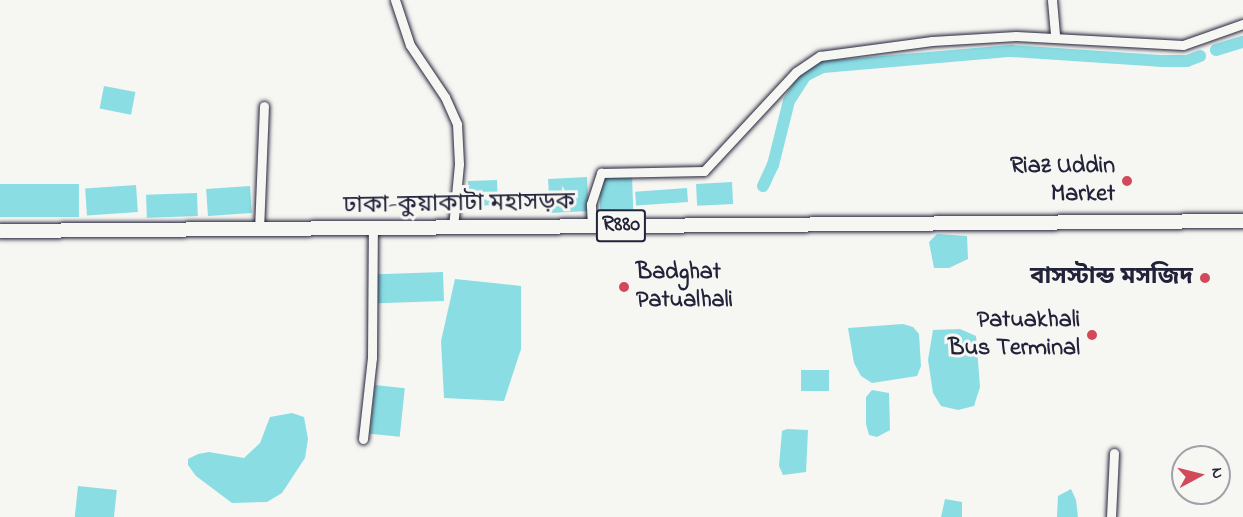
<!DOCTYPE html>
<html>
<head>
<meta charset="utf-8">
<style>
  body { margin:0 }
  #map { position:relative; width:1243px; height:517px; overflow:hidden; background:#f6f6f2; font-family:"Indie Flower","Noto Sans Bengali",sans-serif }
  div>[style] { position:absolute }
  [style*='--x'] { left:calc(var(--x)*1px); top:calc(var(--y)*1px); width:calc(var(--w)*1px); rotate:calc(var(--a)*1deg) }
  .water>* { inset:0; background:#8bdde4; transform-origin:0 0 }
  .canal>* { height:12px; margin:-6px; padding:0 6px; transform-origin:6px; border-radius:6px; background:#8bdde4 }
  .roads { filter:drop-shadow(0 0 2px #22223b) drop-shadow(0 0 2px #22223b) }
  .street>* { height:9px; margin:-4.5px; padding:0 4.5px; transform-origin:4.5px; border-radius:4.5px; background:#f6f6f2 }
  .primary>* { height:14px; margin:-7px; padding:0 7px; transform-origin:7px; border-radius:7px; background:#f6f6f2 }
  .dots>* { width:16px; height:16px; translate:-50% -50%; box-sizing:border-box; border:3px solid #f6f6f2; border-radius:50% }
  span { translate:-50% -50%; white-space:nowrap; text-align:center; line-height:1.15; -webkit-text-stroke:6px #f6f6f2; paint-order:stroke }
  .shield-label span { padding:2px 4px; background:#f6f6f2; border:2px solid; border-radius:4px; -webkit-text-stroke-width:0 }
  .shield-label { font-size:22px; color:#22223b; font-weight:700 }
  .poi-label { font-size:24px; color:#22223b; font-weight:700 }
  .right { translate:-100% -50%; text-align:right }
  .left { translate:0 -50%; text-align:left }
  .street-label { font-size:24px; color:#22223b }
  .north { position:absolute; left:1171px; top:445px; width:60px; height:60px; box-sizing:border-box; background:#f6f6f2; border:2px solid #a1a1a9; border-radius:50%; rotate:83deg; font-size:16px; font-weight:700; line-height:24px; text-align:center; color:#22223b }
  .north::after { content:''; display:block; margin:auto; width:21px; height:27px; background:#d1495b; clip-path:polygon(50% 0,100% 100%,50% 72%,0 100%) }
</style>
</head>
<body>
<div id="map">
  <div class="water">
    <div style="left:104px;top:86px;width:32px;height:23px;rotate:11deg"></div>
    <div style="left:632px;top:175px;width:34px;height:33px;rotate:88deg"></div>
    <div style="left:587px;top:177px;width:34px;height:39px;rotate:87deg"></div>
    <div style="left:497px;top:180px;width:25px;height:29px;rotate:88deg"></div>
    <div style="left:732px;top:182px;width:22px;height:36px;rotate:87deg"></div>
    <div style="left:0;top:184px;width:79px;height:33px"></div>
    <div style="left:136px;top:185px;width:27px;height:51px;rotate:86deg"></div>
    <div style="left:250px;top:186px;width:27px;height:44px;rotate:86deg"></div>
    <div style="left:687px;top:188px;width:14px;height:52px;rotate:86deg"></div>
    <div style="left:197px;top:193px;width:23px;height:51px;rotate:88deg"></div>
    <div style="clip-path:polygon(937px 234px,967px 236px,968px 259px,949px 268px,934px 268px,929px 242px)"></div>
    <div style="left:443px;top:272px;width:29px;height:66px;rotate:88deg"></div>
    <div style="clip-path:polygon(455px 279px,521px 286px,521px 349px,504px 401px,444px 398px,441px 341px)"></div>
    <div style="clip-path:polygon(903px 324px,913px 327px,919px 334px,921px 366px,917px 376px,872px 383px,861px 376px,854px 363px,848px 328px)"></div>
    <div style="clip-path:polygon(960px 329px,976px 336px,980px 387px,974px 406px,958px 410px,941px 406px,933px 393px,928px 360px,933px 330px)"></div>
    <div style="left:801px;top:370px;width:28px;height:21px"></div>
    <div style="left:375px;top:385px;width:30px;height:49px;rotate:6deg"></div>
    <div style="clip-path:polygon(872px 390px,889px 393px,890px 430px,877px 437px,869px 435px,866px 424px,866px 397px)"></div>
    <div style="clip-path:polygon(292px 413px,304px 417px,308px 439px,305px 458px,282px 493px,267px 502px,232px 503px,196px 476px,188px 465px,188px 459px,198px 454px,209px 452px,244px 458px,260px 443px,270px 417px)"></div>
    <div style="clip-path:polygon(787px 429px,808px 430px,806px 472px,783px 475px,779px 466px,782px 431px)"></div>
    <div style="left:78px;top:486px;width:39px;height:31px;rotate:6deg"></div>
    <div style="clip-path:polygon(1071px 489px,1076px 500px,1078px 517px,1057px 517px,1058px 496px)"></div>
    <div style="clip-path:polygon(945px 499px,962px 502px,962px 517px,941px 517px)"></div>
  </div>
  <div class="canal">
    <div style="--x:1216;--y:50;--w:28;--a:-17"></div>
    <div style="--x:763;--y:186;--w:23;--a:-65"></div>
    <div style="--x:773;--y:165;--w:66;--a:-76"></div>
    <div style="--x:789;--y:101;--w:30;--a:-57"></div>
    <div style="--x:805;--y:76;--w:20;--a:-27"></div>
    <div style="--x:823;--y:67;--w:189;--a:-4.9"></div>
    <div style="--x:1011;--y:51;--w:149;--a:3.8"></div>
    <div style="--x:1160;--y:61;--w:27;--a:0"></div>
    <div style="--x:1187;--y:61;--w:14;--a:-21"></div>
  </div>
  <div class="roads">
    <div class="street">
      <div style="--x:395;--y:0;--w:47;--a:71.6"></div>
      <div style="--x:410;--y:45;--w:63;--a:56.1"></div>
      <div style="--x:445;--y:97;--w:30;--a:66"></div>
      <div style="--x:457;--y:124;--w:40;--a:87.1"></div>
      <div style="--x:459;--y:164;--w:63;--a:95.4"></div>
      <div style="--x:1052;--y:0;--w:37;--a:85"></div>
      <div style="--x:592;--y:226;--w:22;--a:-93"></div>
      <div style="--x:591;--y:204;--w:33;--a:-72"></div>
      <div style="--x:601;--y:173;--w:103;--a:-1.1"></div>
      <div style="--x:704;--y:171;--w:135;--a:-47.1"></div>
      <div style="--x:796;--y:72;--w:29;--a:-34"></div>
      <div style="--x:820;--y:56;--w:113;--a:-7.6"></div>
      <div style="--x:932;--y:41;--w:84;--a:-3.4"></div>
      <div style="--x:1016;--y:36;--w:167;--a:3.1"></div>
      <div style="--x:1183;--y:45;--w:64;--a:-19.3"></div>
      <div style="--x:259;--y:230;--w:124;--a:-87.7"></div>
      <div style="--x:363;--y:439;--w:81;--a:-83.7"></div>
      <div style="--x:372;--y:358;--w:129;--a:-89.6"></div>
      <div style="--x:1111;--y:517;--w:64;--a:-87.3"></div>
    </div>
    <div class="primary">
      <div style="--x:0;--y:231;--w:1243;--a:-0.46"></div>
    </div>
  </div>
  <div class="dots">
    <div style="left:1127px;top:181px;background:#d1495b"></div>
    <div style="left:1205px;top:278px;background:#d1495b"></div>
    <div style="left:624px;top:287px;background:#d1495b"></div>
    <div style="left:1092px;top:335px;background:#d1495b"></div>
  </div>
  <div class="shield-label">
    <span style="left:621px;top:226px">R880</span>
  </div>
  <div class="poi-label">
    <span class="right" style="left:1115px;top:181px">Riaz Uddin<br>Market</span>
    <span class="left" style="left:636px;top:287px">Badghat<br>Patualhali</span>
    <span class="right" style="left:1193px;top:278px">বাসস্টান্ড মসজিদ</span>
    <span class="right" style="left:1080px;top:335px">Patuakhali<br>Bus Terminal</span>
  </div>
  <div class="street-label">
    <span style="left:459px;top:205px;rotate:-1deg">ঢাকা-কুয়াকাটা মহাসড়ক</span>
  </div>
  <div class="north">N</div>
</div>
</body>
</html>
